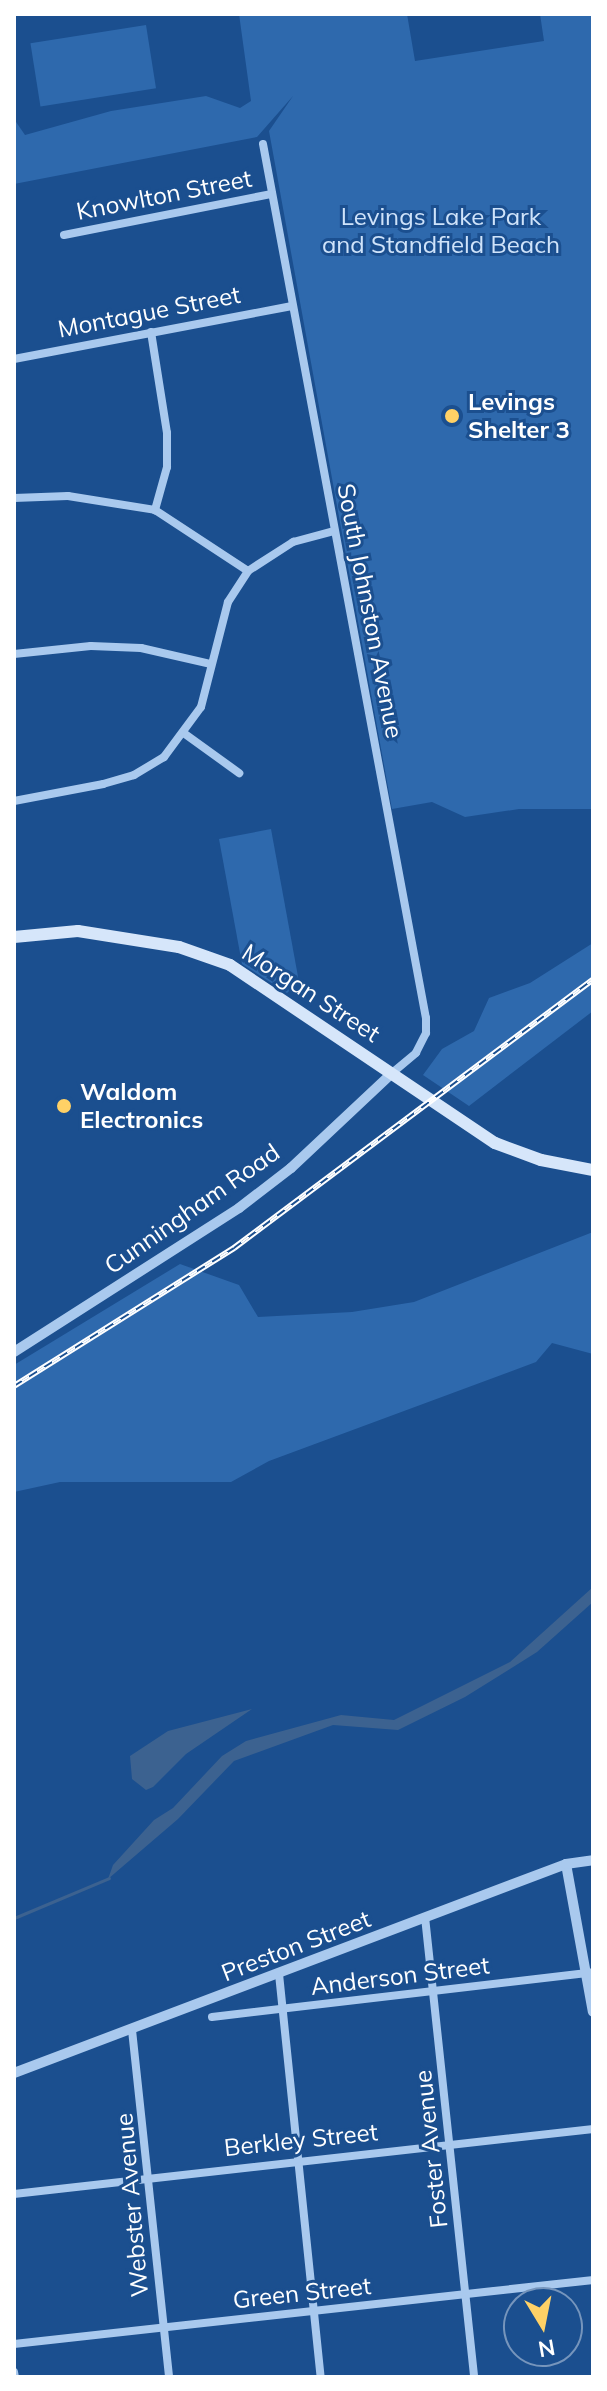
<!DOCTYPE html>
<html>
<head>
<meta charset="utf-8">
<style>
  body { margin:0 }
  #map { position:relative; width:607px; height:2391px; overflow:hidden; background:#1b4f8f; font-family:Mulish,sans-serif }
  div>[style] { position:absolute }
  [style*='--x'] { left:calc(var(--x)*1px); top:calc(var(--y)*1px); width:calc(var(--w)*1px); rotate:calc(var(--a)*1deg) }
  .green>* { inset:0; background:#2e69ad; transform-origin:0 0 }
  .water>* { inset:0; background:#3c6290 }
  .stream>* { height:3px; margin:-1.5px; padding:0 1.5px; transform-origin:1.5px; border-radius:1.5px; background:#3c6290 }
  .minor>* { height:8px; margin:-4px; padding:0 4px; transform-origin:4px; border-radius:4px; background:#a9c9ee }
  .tertiary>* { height:10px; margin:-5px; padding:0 5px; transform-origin:5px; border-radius:5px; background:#a9c9ee }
  .secondary>* { height:12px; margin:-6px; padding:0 6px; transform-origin:6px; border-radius:6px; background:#d6e6fa }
  .rail>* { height:6px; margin-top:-3px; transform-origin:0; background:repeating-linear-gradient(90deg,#1b4f8f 0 9px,#fff 0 18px); box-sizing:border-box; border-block:2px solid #fff }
  .dots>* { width:22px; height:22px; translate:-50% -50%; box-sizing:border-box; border:4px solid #1b4f8f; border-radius:50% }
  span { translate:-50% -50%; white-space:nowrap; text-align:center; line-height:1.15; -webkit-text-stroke:6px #1b4f8f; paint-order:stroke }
  .street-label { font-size:24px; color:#fff }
  .park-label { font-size:24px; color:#cfe3fa }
  .poi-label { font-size:24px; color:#fff; font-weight:700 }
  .left { translate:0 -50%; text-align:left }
  .frame { position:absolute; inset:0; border:16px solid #fff; pointer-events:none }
  .north { position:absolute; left:503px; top:2287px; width:80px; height:80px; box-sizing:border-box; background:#1b4f8f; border:2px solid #7695bc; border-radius:50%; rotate:170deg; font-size:22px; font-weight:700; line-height:32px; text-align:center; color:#fff }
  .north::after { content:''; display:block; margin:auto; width:28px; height:36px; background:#ffd166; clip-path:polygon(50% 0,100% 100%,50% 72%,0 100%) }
</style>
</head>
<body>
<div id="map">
  <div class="green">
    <div style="clip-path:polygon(239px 14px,407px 14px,415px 61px,544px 41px,540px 14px,593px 14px,593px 809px,519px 809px,465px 817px,432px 802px,392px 809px,269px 131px,293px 96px,257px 137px,14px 184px,14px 119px,25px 135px,111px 111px,206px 96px,240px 108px,251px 101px)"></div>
    <div style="left:146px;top:25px;width:64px;height:117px;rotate:81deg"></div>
    <div style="clip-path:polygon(271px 829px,299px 982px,287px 993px,242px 964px,219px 839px)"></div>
    <div style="clip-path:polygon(593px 943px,593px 1011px,469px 1106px,423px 1075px,442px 1049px,474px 1031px,489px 998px,530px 983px)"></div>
    <div style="clip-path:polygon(593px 1232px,593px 1354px,552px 1343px,536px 1362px,269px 1461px,231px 1482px,60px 1482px,14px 1492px,14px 1365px,180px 1264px,239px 1285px,258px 1317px,352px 1312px,414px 1302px)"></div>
  </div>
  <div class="water">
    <div style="clip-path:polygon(593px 1587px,593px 1602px,537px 1652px,465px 1697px,398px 1730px,333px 1725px,234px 1761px,178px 1819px,108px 1879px,113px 1865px,154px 1820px,173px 1808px,222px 1756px,246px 1741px,341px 1715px,394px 1720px,510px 1662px)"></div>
    <div style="clip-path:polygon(252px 1709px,186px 1754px,153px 1787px,146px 1790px,132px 1779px,130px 1756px,168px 1731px)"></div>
  </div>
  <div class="stream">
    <div style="--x:14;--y:1918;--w:103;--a:-22.8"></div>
  </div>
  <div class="minor">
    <div style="--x:263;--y:144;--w:889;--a:79.44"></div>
    <div style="--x:426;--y:1018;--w:15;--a:90"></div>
    <div style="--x:426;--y:1033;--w:22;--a:117"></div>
    <div style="--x:416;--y:1053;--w:31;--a:140"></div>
    <div style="--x:64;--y:235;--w:212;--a:-11.2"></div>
    <div style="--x:151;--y:332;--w:102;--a:81"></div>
    <div style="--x:167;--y:433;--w:34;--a:90"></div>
    <div style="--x:167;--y:467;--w:45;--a:105.6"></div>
    <div style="--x:14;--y:359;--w:283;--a:-10.8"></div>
    <div style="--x:14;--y:498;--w:54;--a:-2.1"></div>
    <div style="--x:68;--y:496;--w:88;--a:9.1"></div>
    <div style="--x:155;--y:510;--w:111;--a:33.3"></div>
    <div style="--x:14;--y:654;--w:77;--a:-5.9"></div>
    <div style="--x:91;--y:646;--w:50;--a:2.3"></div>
    <div style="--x:141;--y:648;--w:72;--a:12.9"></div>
    <div style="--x:185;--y:734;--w:67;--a:35.8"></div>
    <div style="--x:14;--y:801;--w:91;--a:-10.8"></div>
    <div style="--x:103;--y:784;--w:32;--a:-16"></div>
    <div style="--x:134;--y:775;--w:35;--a:-31"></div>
    <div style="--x:164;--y:757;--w:62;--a:-53.5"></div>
    <div style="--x:201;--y:707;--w:108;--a:-75.6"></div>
    <div style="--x:228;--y:602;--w:37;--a:-57"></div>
    <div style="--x:248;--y:571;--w:54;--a:-32.8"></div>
    <div style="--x:293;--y:542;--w:42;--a:-15"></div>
    <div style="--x:425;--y:1917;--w:463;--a:83.9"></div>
    <div style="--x:279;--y:1974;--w:405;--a:84.1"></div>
    <div style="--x:212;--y:2017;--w:384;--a:-6.7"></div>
    <div style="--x:132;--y:2030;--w:349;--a:83.9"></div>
    <div style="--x:14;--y:2194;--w:583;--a:-6.41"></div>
    <div style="--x:14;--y:2344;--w:583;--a:-6.31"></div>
    <div style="--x:14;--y:2372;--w:5;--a:79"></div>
  </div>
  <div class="tertiary">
    <div style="--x:14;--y:1352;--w:267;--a:-32.6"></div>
    <div style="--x:239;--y:1208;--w:66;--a:-37.6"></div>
    <div style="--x:291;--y:1168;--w:139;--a:-43.2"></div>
    <div style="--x:566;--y:1864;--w:150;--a:79.7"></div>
    <div style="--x:14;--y:2073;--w:590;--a:-20.74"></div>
    <div style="--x:566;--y:1864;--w:27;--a:-8"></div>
  </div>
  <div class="secondary">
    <div style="--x:14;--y:937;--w:64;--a:-5.4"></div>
    <div style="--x:78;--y:931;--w:102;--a:9"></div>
    <div style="--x:179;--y:947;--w:54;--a:19.4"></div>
    <div style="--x:230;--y:965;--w:319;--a:33.9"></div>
    <div style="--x:495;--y:1143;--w:49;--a:20.3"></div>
    <div style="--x:541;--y:1160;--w:53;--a:10.9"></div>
  </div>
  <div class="rail">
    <div style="--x:14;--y:1386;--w:260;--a:-32.1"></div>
    <div style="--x:234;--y:1248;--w:449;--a:-36.8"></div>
  </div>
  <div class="dots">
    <div style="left:452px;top:416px;background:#ffd166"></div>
    <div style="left:64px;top:1106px;background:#ffd166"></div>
  </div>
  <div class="street-label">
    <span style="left:164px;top:195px;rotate:-11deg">Knowlton Street</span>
    <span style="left:149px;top:312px;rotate:-11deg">Montague Street</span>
    <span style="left:370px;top:611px;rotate:79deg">South Johnston Avenue</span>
    <span style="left:311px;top:993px;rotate:33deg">Morgan Street</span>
    <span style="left:192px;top:1209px;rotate:-35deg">Cunningham Road</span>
    <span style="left:296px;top:1946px;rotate:-21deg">Preston Street</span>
    <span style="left:400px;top:1976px;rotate:-7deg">Anderson Street</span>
    <span style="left:301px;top:2140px;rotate:-6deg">Berkley Street</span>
    <span style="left:431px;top:2149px;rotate:-96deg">Foster Avenue</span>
    <span style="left:132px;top:2205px;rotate:-95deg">Webster Avenue</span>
    <span style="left:302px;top:2293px;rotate:-6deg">Green Street</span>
  </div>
  <div class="park-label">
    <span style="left:441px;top:231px">Levings Lake Park<br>and Standfield Beach</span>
  </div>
  <div class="poi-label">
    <span class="left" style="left:468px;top:416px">Levings<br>Shelter 3</span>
    <span class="left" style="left:80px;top:1106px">Waldom<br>Electronics</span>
  </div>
  <div class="frame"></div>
  <div class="north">N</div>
</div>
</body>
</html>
